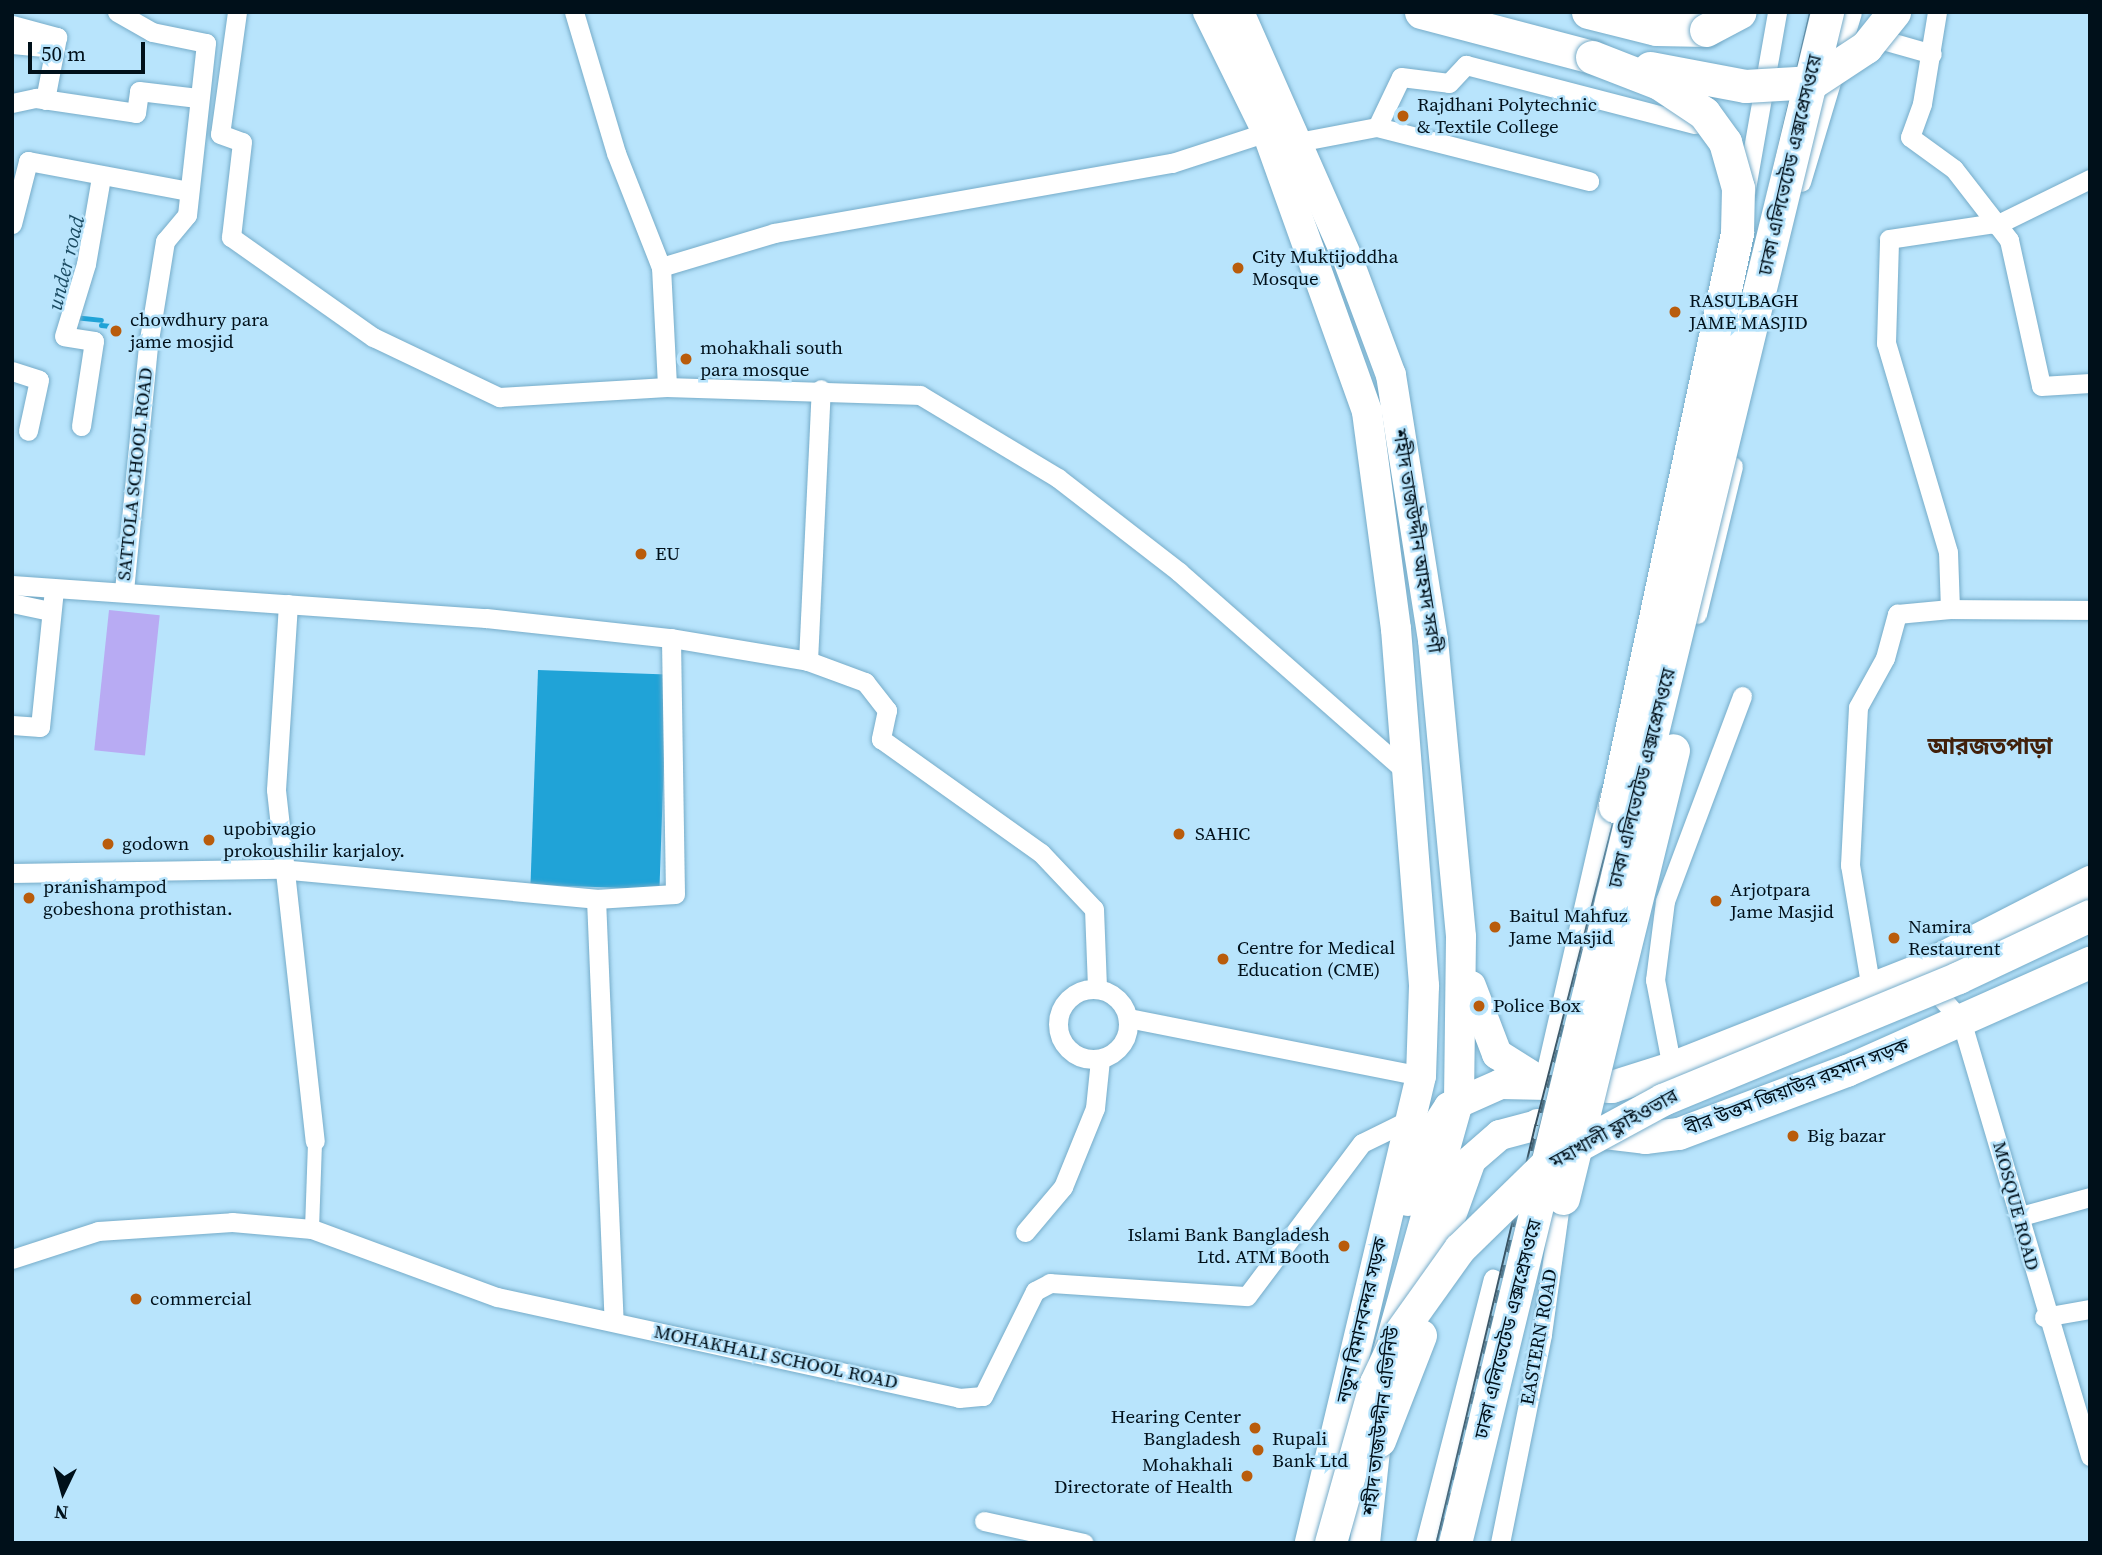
<!DOCTYPE html>
<html>
<head>
<meta charset="utf-8">
<style>
  body { margin:0 }
  #map { position:relative; width:2102px; height:1555px; overflow:hidden; background:#b8e4fc; font-family:"Source Serif 4","Noto Sans Bengali",serif }
  div>[style] { position:absolute }
  [style*='--x'] { left:calc(var(--x)*1px); top:calc(var(--y)*1px); width:calc(var(--w)*1px); rotate:calc(var(--a)*1deg) }
  .green>* { inset:0; background:#b8abf3; transform-origin:0 0 }
  .water>* { inset:0; background:#20a3d7; transform-origin:0 0 }
  .stream>* { height:4.5px; margin:-2.25px; padding:0 2.25px; transform-origin:2.25px; border-radius:2.25px; background:#20a3d7 }
  .roads { filter:drop-shadow(0 0 2px #76acc9) drop-shadow(0 0 2px #76acc9) }
  .pedestrian>* { height:14px; margin:-7px; padding:0 7px; transform-origin:7px; border-radius:7px; background:#fff }
  .minor>* { height:19px; margin:-9.5px; padding:0 9.5px; transform-origin:9.5px; border-radius:9.5px; background:#fff }
  .minor>.ring { margin:-9.5px; padding:0; box-sizing:content-box; background:none; border:19px solid #fff; border-radius:50% }
  .primary>* { height:30px; margin:-15px; padding:0 15px; transform-origin:15px; border-radius:15px; background:#fff }
  .trunk>* { height:32px; margin:-16px; padding:0 16px; transform-origin:16px; border-radius:16px; background:#fff }
  .motorway>* { height:33px; margin:-16.5px; padding:0 16.5px; transform-origin:16.5px; border-radius:16.5px; background:#fff }
  .tram>* { height:2px; margin:-1px; padding:0 1px; transform-origin:1px; border-radius:1px; background:#304755 }
  .rail>* { height:7px; margin-top:-3.5px; transform-origin:0; background:repeating-linear-gradient(90deg,#b8e4fc 0 13px,#304755 0 26px); box-sizing:border-box; border-block:2px solid #304755 }
  .bridges { filter:drop-shadow(0 0 2px #76acc9) drop-shadow(0 0 2px #76acc9) }
  .trunk-bridge>* { height:32px; margin:-16px; padding:0 16px; transform-origin:16px; border-radius:16px; background:#fff }
  .motorway-bridge>* { height:33px; margin:-16.5px; padding:0 16.5px; transform-origin:16.5px; border-radius:16.5px; background:#fff }
  .dots>* { width:19px; height:19px; translate:-50% -50%; box-sizing:border-box; border:4px solid #b8e4fc; border-radius:50% }
  span { translate:-50% -50%; white-space:nowrap; text-align:center; line-height:1.15; -webkit-text-stroke:5px #b8e4fc; paint-order:stroke }
  .poi-label { font-size:19px; color:#00101a }
  .left { translate:0 -50%; text-align:left }
  .right { translate:-100% -50%; text-align:right }
  .street-label { font-size:19px; color:#00101a }
  .water-label { font-size:21px; color:#1b4b62; font-style:italic }
  .quarter-label { font-size:23px; color:#42210b; font-weight:700 }
  .frame { position:absolute; inset:0; border:14px solid #00101a; pointer-events:none }
  .north { position:absolute; left:28px; top:1457px; width:70px; height:70px; -webkit-text-stroke:5px #b8e4fc; paint-order:stroke; rotate:185deg; font-size:19px; font-weight:700; line-height:28px; text-align:center; color:#00101a }
  .north::after { content:''; display:block; margin:auto; width:24px; height:32px; background:#00101a; clip-path:polygon(50% 0,100% 100%,50% 72%,0 100%) }
  .scale { position:absolute; left:28px; top:42px; width:117px; height:32px; box-sizing:border-box; border:4px solid #00101a; border-top:0; padding-left:9px; font-size:21px; line-height:24px; white-space:nowrap; color:#00101a; -webkit-text-stroke:5px #b8e4fc; paint-order:stroke }
</style>
</head>
<body>
<div id="map">
  <div class="green">
    <div style="left:109px;top:610px;width:51px;height:141px;rotate:6deg"></div>
  </div>
  <div class="water">
    <div style="left:538px;top:670px;width:129px;height:215px;rotate:2deg"></div>
  </div>
  <div class="stream">
    <div style="--x:74;--y:317;--w:27;--a:6"></div>
    <div style="--x:101;--y:325;--w:19;--a:6"></div>
  </div>
  <div class="roads">
    <div class="pedestrian">
      <div style="--x:312;--y:1229;--w:88;--a:-88"></div>
    </div>
    <div class="minor">
      <div style="--x:117;--y:12;--w:40;--a:29.7"></div>
      <div style="--x:152;--y:32;--w:55;--a:11.5"></div>
      <div style="--x:206;--y:43;--w:173;--a:96.3"></div>
      <div style="--x:187;--y:215;--w:34;--a:130"></div>
      <div style="--x:165;--y:241;--w:106;--a:99.2"></div>
      <div style="--x:148;--y:346;--w:247;--a:95.6"></div>
      <div style="--x:237;--y:12;--w:123;--a:97.9"></div>
      <div style="--x:220;--y:134;--w:23;--a:20"></div>
      <div style="--x:242;--y:142;--w:96;--a:96.6"></div>
      <div style="--x:231;--y:237;--w:174;--a:35.2"></div>
      <div style="--x:373;--y:337;--w:140;--a:25.5"></div>
      <div style="--x:499;--y:397;--w:168;--a:-3.4"></div>
      <div style="--x:667;--y:387;--w:253;--a:1.8"></div>
      <div style="--x:920;--y:395;--w:161;--a:31"></div>
      <div style="--x:1058;--y:478;--w:153;--a:37.8"></div>
      <div style="--x:1179;--y:572;--w:305;--a:41.3"></div>
      <div style="--x:574;--y:12;--w:147;--a:73.4"></div>
      <div style="--x:616;--y:153;--w:123;--a:68.5"></div>
      <div style="--x:661;--y:267;--w:120;--a:87.1"></div>
      <div style="--x:1937;--y:12;--w:93;--a:99.3"></div>
      <div style="--x:1922;--y:104;--w:35;--a:110"></div>
      <div style="--x:1910;--y:137;--w:54;--a:36"></div>
      <div style="--x:1954;--y:169;--w:90;--a:52.2"></div>
      <div style="--x:2009;--y:240;--w:149;--a:77.6"></div>
      <div style="--x:2041;--y:386;--w:49;--a:-3.5"></div>
      <div style="--x:12;--y:25;--w:47;--a:14.9"></div>
      <div style="--x:57;--y:37;--w:64;--a:100.8"></div>
      <div style="--x:1876;--y:38;--w:58;--a:15.9"></div>
      <div style="--x:12;--y:44;--w:43;--a:5.3"></div>
      <div style="--x:12;--y:103;--w:25;--a:-12"></div>
      <div style="--x:36;--y:98;--w:101;--a:8.5"></div>
      <div style="--x:136;--y:113;--w:22;--a:-82"></div>
      <div style="--x:139;--y:91;--w:59;--a:6.8"></div>
      <div style="--x:1377;--y:127;--w:219;--a:14.3"></div>
      <div style="--x:1298;--y:142;--w:80;--a:-10.8"></div>
      <div style="--x:1377;--y:127;--w:55;--a:-64.4"></div>
      <div style="--x:1401;--y:77;--w:48;--a:7.1"></div>
      <div style="--x:1449;--y:83;--w:25;--a:-47"></div>
      <div style="--x:1466;--y:65;--w:236;--a:14.5"></div>
      <div style="--x:1801;--y:182;--w:177;--a:-73.3"></div>
      <div style="--x:1745;--y:194;--w:185;--a:-80"></div>
      <div style="--x:12;--y:224;--w:65;--a:-75.7"></div>
      <div style="--x:28;--y:161;--w:164;--a:10.6"></div>
      <div style="--x:1996;--y:225;--w:105;--a:-26.1"></div>
      <div style="--x:661;--y:267;--w:118;--a:-16.7"></div>
      <div style="--x:774;--y:233;--w:404;--a:-10"></div>
      <div style="--x:1172;--y:163;--w:100;--a:-18.1"></div>
      <div style="--x:12;--y:371;--w:28;--a:18"></div>
      <div style="--x:39;--y:380;--w:52;--a:102.2"></div>
      <div style="--x:81;--y:426;--w:86;--a:-81.3"></div>
      <div style="--x:94;--y:341;--w:30;--a:-171"></div>
      <div style="--x:64;--y:336;--w:75;--a:-73"></div>
      <div style="--x:86;--y:264;--w:88;--a:-80.2"></div>
      <div style="--x:12;--y:585;--w:475;--a:4"></div>
      <div style="--x:486;--y:618;--w:186;--a:6.2"></div>
      <div style="--x:671;--y:638;--w:139;--a:9.5"></div>
      <div style="--x:808;--y:661;--w:61;--a:20.2"></div>
      <div style="--x:865;--y:682;--w:36;--a:52"></div>
      <div style="--x:887;--y:710;--w:30;--a:102"></div>
      <div style="--x:881;--y:739;--w:196;--a:35.5"></div>
      <div style="--x:1041;--y:853;--w:77;--a:46.6"></div>
      <div style="--x:1094;--y:909;--w:79;--a:87.8"></div>
      <div style="--x:12;--y:603;--w:40;--a:12"></div>
      <div style="--x:288;--y:604;--w:186;--a:93.7"></div>
      <div style="--x:276;--y:790;--w:353;--a:83.7"></div>
      <div style="--x:1950;--y:609;--w:140;--a:0.4"></div>
      <div style="--x:1697;--y:614;--w:152;--a:-76.3"></div>
      <div style="--x:808;--y:661;--w:272;--a:-87.3"></div>
      <div style="--x:12;--y:725;--w:28;--a:4"></div>
      <div style="--x:40;--y:727;--w:138;--a:-84.2"></div>
      <div style="--x:12;--y:873;--w:268;--a:-0.9"></div>
      <div style="--x:280;--y:869;--w:317;--a:5.4"></div>
      <div style="--x:596;--y:899;--w:79;--a:-3.6"></div>
      <div style="--x:675;--y:894;--w:256;--a:-90.9"></div>
      <div style="--x:596;--y:899;--w:422;--a:87.6"></div>
      <div style="--x:1927;--y:982;--w:51;--a:48.2"></div>
      <div style="--x:1961;--y:1020;--w:455;--a:73.5"></div>
      <div class="ring" style="left:1058px;top:989px;width:51px;height:51px"></div>
      <div style="--x:1871;--y:989;--w:126;--a:-99.6"></div>
      <div style="--x:1850;--y:865;--w:158;--a:-87.1"></div>
      <div style="--x:1858;--y:707;--w:56;--a:-61.1"></div>
      <div style="--x:1885;--y:658;--w:46;--a:-74.7"></div>
      <div style="--x:1897;--y:614;--w:53;--a:-5.4"></div>
      <div style="--x:1950;--y:609;--w:57;--a:-92"></div>
      <div style="--x:1948;--y:552;--w:218;--a:-106.5"></div>
      <div style="--x:1886;--y:343;--w:104;--a:-88.3"></div>
      <div style="--x:1889;--y:239;--w:107;--a:-8.6"></div>
      <div style="--x:1128;--y:1018;--w:299;--a:11.2"></div>
      <div style="--x:1672;--y:1068;--w:90;--a:-100.9"></div>
      <div style="--x:1655;--y:980;--w:80;--a:-82.8"></div>
      <div style="--x:1665;--y:901;--w:219;--a:-69.4"></div>
      <div style="--x:1543;--y:1083;--w:296;--a:-77.1"></div>
      <div style="--x:2021;--y:1216;--w:72;--a:-15.4"></div>
      <div style="--x:1025;--y:1232;--w:59;--a:-49.8"></div>
      <div style="--x:1063;--y:1187;--w:85;--a:-67.9"></div>
      <div style="--x:1095;--y:1108;--w:48;--a:-84.1"></div>
      <div style="--x:12;--y:1259;--w:90;--a:-18"></div>
      <div style="--x:98;--y:1231;--w:134;--a:-3.8"></div>
      <div style="--x:232;--y:1222;--w:80;--a:5"></div>
      <div style="--x:312;--y:1229;--w:197;--a:20.2"></div>
      <div style="--x:497;--y:1297;--w:473;--a:12.3"></div>
      <div style="--x:959;--y:1398;--w:24;--a:-5"></div>
      <div style="--x:983;--y:1396;--w:117;--a:-63.7"></div>
      <div style="--x:1035;--y:1291;--w:17;--a:-28"></div>
      <div style="--x:1050;--y:1283;--w:197;--a:3.8"></div>
      <div style="--x:1247;--y:1296;--w:191;--a:-53.1"></div>
      <div style="--x:1362;--y:1143;--w:52;--a:-26.1"></div>
      <div style="--x:2044;--y:1317;--w:47;--a:-9.9"></div>
      <div style="--x:984;--y:1521;--w:102;--a:12.4"></div>
      <div style="--x:1425;--y:1543;--w:273;--a:-75.6"></div>
      <div style="--x:1500;--y:1543;--w:213;--a:-78.6"></div>
      <div style="--x:1542;--y:1334;--w:145;--a:-82.1"></div>
    </div>
    <div class="primary">
      <div style="--x:1208;--y:12;--w:134;--a:63.8"></div>
      <div style="--x:1267;--y:132;--w:297;--a:70.3"></div>
      <div style="--x:1367;--y:412;--w:219;--a:82.4"></div>
      <div style="--x:1396;--y:629;--w:358;--a:85.5"></div>
      <div style="--x:1424;--y:986;--w:90;--a:91.9"></div>
      <div style="--x:1421;--y:1076;--w:480;--a:103.4"></div>
      <div style="--x:1239;--y:12;--w:268;--a:66.2"></div>
      <div style="--x:1347;--y:257;--w:126;--a:69.6"></div>
      <div style="--x:1391;--y:375;--w:268;--a:81"></div>
      <div style="--x:1433;--y:640;--w:298;--a:84.6"></div>
      <div style="--x:1461;--y:937;--w:162;--a:90.7"></div>
      <div style="--x:1459;--y:1099;--w:263;--a:105.7"></div>
      <div style="--x:1471;--y:986;--w:73;--a:69.1"></div>
      <div style="--x:1497;--y:1054;--w:54;--a:32.2"></div>
      <div style="--x:1408;--y:1201;--w:63;--a:-72.4"></div>
      <div style="--x:1427;--y:1141;--w:40;--a:-57.1"></div>
      <div style="--x:1449;--y:1107;--w:57;--a:-23.9"></div>
      <div style="--x:1501;--y:1084;--w:47;--a:1.2"></div>
      <div style="--x:1422;--y:1297;--w:145;--a:-70.3"></div>
      <div style="--x:1471;--y:1160;--w:38;--a:-41"></div>
      <div style="--x:1500;--y:1135;--w:39;--a:-15"></div>
      <div style="--x:1365;--y:1543;--w:130;--a:-83.8"></div>
    </div>
    <div class="trunk">
      <div style="--x:1548;--y:1085;--w:64;--a:1.8"></div>
      <div style="--x:1612;--y:1087;--w:63;--a:-17.6"></div>
      <div style="--x:1672;--y:1068;--w:264;--a:-21.6"></div>
      <div style="--x:1917;--y:971;--w:195;--a:-27.2"></div>
      <div style="--x:1538;--y:1125;--w:108;--a:6.9"></div>
      <div style="--x:1645;--y:1138;--w:34;--a:-7"></div>
      <div style="--x:1679;--y:1134;--w:179;--a:-20.6"></div>
      <div style="--x:1847;--y:1071;--w:266;--a:-24"></div>
    </div>
    <div class="motorway">
      <div style="--x:1421;--y:12;--w:177;--a:14.7"></div>
      <div style="--x:1588;--y:12;--w:70;--a:14"></div>
      <div style="--x:1656;--y:29;--w:50;--a:1.1"></div>
    </div>
  </div>
  <div class="tram">
    <div style="--x:1455;--y:1543;--w:427;--a:-77"></div>
    <div style="--x:1551;--y:1127;--w:666;--a:-75.38"></div>
    <div style="--x:1719;--y:483;--w:483;--a:-77.2"></div>
  </div>
  <div class="rail">
    <div style="--x:1439;--y:1543;--w:430;--a:-76.7"></div>
    <div style="--x:1538;--y:1125;--w:667;--a:-75.59"></div>
    <div style="--x:1704;--y:479;--w:480;--a:-76.9"></div>
  </div>
  <div class="bridges">
    <div class="trunk-bridge">
      <div style="--x:1380;--y:1441;--w:113;--a:-68.7"></div>
      <div style="--x:1331;--y:1543;--w:166;--a:-74.3"></div>
      <div style="--x:1376;--y:1383;--w:52;--a:-64.9"></div>
      <div style="--x:1398;--y:1336;--w:107;--a:-54.5"></div>
      <div style="--x:1460;--y:1249;--w:124;--a:-44.3"></div>
      <div style="--x:1549;--y:1162;--w:130;--a:-28.5"></div>
      <div style="--x:1663;--y:1100;--w:320;--a:-22.4"></div>
      <div style="--x:1959;--y:978;--w:145;--a:-25.3"></div>
    </div>
    <div class="motorway-bridge">
      <div style="--x:1706;--y:30;--w:38;--a:-28"></div>
      <div style="--x:1592;--y:57;--w:72;--a:21.2"></div>
      <div style="--x:1659;--y:83;--w:54;--a:33.7"></div>
      <div style="--x:1704;--y:113;--w:36;--a:54"></div>
      <div style="--x:1725;--y:142;--w:48;--a:74.2"></div>
      <div style="--x:1738;--y:188;--w:45;--a:91.3"></div>
      <div style="--x:1737;--y:233;--w:586;--a:102.02"></div>
      <div style="--x:1650;--y:68;--w:97;--a:10.7"></div>
      <div style="--x:1745;--y:86;--w:68;--a:-3.4"></div>
      <div style="--x:1813;--y:82;--w:64;--a:-33.4"></div>
      <div style="--x:1866;--y:47;--w:45;--a:-51.3"></div>
      <div style="--x:1563;--y:1198;--w:461;--a:-76.2"></div>
      <div style="--x:1455;--y:1543;--w:1576;--a:-76.34"></div>
    </div>
  </div>
  <div class="dots">
    <div style="left:1403px;top:116px;background:#b95c0c"></div>
    <div style="left:1238px;top:268px;background:#b95c0c"></div>
    <div style="left:1675px;top:312px;background:#b95c0c"></div>
    <div style="left:116px;top:331px;background:#b95c0c"></div>
    <div style="left:686px;top:359px;background:#b95c0c"></div>
    <div style="left:641px;top:554px;background:#b95c0c"></div>
    <div style="left:1179px;top:834px;background:#b95c0c"></div>
    <div style="left:209px;top:840px;background:#b95c0c"></div>
    <div style="left:108px;top:844px;background:#b95c0c"></div>
    <div style="left:29px;top:898px;background:#b95c0c"></div>
    <div style="left:1716px;top:901px;background:#b95c0c"></div>
    <div style="left:1495px;top:927px;background:#b95c0c"></div>
    <div style="left:1894px;top:938px;background:#b95c0c"></div>
    <div style="left:1223px;top:959px;background:#b95c0c"></div>
    <div style="left:1479px;top:1006px;background:#b95c0c"></div>
    <div style="left:1793px;top:1136px;background:#b95c0c"></div>
    <div style="left:1344px;top:1246px;background:#b95c0c"></div>
    <div style="left:136px;top:1299px;background:#b95c0c"></div>
    <div style="left:1255px;top:1428px;background:#b95c0c"></div>
    <div style="left:1258px;top:1450px;background:#b95c0c"></div>
    <div style="left:1247px;top:1476px;background:#b95c0c"></div>
  </div>
  <div class="poi-label">
    <span class="left" style="left:1417px;top:116px">Rajdhani Polytechnic<br>&amp; Textile College</span>
    <span class="left" style="left:1252px;top:268px">City Muktijoddha<br>Mosque</span>
    <span class="left" style="left:1689px;top:312px">RASULBAGH<br>JAME MASJID</span>
    <span class="left" style="left:130px;top:331px">chowdhury para<br>jame mosjid</span>
    <span class="left" style="left:700px;top:359px">mohakhali south<br>para mosque</span>
    <span class="left" style="left:655px;top:554px">EU</span>
    <span class="left" style="left:223px;top:840px">upobivagio<br>prokoushilir karjaloy.</span>
    <span class="left" style="left:1195px;top:834px">SAHIC</span>
    <span class="left" style="left:122px;top:844px">godown</span>
    <span class="left" style="left:43px;top:898px">pranishampod<br>gobeshona prothistan.</span>
    <span class="left" style="left:1730px;top:901px">Arjotpara<br>Jame Masjid</span>
    <span class="left" style="left:1509px;top:927px">Baitul Mahfuz<br>Jame Masjid</span>
    <span class="left" style="left:1908px;top:938px">Namira<br>Restaurent</span>
    <span class="left" style="left:1237px;top:959px">Centre for Medical<br>Education (CME)</span>
    <span class="left" style="left:1493px;top:1006px">Police Box</span>
    <span class="left" style="left:1807px;top:1136px">Big bazar</span>
    <span class="right" style="left:1330px;top:1246px">Islami Bank Bangladesh<br>Ltd. ATM Booth</span>
    <span class="left" style="left:150px;top:1299px">commercial</span>
    <span class="right" style="left:1241px;top:1428px">Hearing Center<br>Bangladesh</span>
    <span class="left" style="left:1272px;top:1450px">Rupali<br>Bank Ltd</span>
    <span class="right" style="left:1233px;top:1476px">Mohakhali<br>Directorate of Health</span>
  </div>
  <div class="street-label">
    <span style="left:1790px;top:165px;rotate:-77deg">ঢাকা এলিভেটেড এক্সপ্রেসওয়ে</span>
    <span style="left:135px;top:474px;rotate:-84deg">SATTOLA SCHOOL ROAD</span>
    <span style="left:1417px;top:541px;rotate:81deg">শহীদ তাজউদ্দীন আহমদ সরণী</span>
    <span style="left:1642px;top:778px;rotate:-76deg">ঢাকা এলিভেটেড এক্সপ্রেসওয়ে</span>
    <span style="left:1797px;top:1087px;rotate:-21deg">বীর উত্তম জিয়াউর রহমান সড়ক</span>
    <span style="left:1614px;top:1129px;rotate:-29deg">মহাখালী ফ্লাইওভার</span>
    <span style="left:2016px;top:1206px;rotate:75deg">MOSQUE ROAD</span>
    <span style="left:1362px;top:1320px;rotate:-77deg">নতুন বিমানবন্দর সড়ক</span>
    <span style="left:1508px;top:1329px;rotate:-76deg">ঢাকা এলিভেটেড এক্সপ্রেসওয়ে</span>
    <span style="left:1539px;top:1337px;rotate:-80deg">EASTERN ROAD</span>
    <span style="left:776px;top:1357px;rotate:12deg">MOHAKHALI SCHOOL ROAD</span>
    <span style="left:1381px;top:1421px;rotate:-83deg">শহীদ তাজউদ্দীন এভিনিউ</span>
  </div>
  <div class="water-label">
    <span style="left:66px;top:263px;rotate:-76deg">under road</span>
  </div>
  <div class="quarter-label">
    <span style="left:1990px;top:746px">আরজতপাড়া</span>
  </div>
  <div class="frame"></div>
  <div class="north">N</div>
  <div class="scale">50 m</div>
</div>
</body>
</html>
